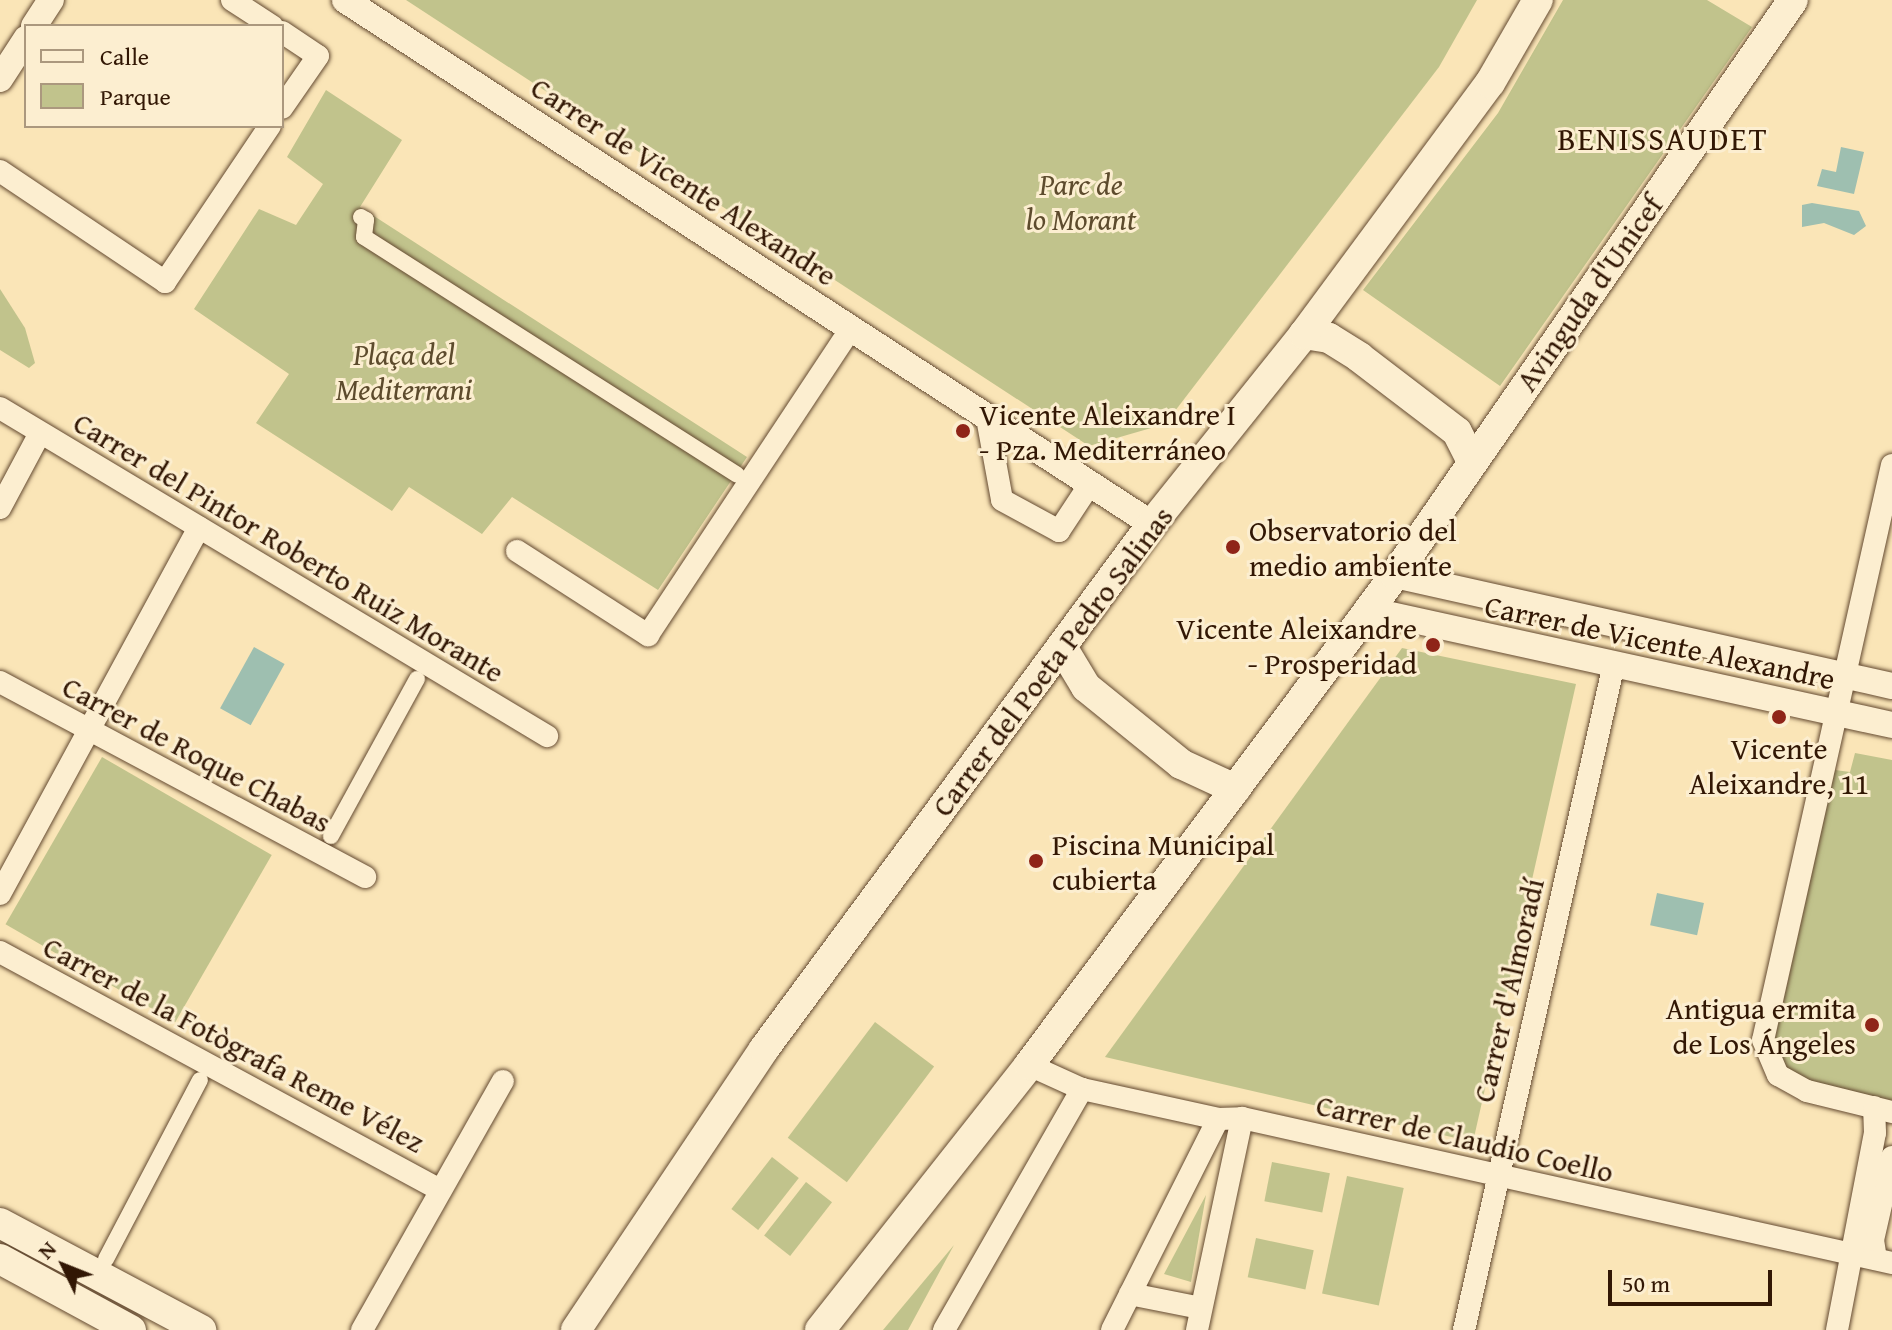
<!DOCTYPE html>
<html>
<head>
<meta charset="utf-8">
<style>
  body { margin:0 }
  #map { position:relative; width:1892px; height:1330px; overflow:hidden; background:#fae5b7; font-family:"Gentium Book Plus",serif }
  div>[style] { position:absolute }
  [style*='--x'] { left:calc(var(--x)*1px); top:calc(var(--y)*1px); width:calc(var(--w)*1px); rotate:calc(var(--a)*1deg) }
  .green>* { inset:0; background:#c1c38c; transform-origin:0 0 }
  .water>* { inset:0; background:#9ebfb0; transform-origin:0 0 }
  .roads { filter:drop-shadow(0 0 2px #644a31) drop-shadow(0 0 2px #644a31) }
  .pedestrian>* { height:16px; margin:-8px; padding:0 8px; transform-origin:8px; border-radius:8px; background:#fceed0 }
  .minor>* { height:22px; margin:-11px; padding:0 11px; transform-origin:11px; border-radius:11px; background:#fceed0 }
  .tertiary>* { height:26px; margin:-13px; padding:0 13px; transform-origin:13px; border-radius:13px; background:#fceed0 }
  .secondary>* { height:30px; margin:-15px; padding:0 15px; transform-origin:15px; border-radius:15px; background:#fceed0 }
  .dots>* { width:22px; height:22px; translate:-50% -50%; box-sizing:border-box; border:4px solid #fceed0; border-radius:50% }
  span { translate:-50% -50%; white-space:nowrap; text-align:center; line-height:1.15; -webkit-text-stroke:6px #fceed0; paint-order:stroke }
  .street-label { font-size:30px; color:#321704 }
  .park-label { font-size:30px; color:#5d4b2d; font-style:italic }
  .poi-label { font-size:30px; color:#321704 }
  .left { translate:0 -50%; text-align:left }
  .right { translate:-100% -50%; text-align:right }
  .neighbourhood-label { font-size:32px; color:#321704; letter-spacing:2px }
  .legend { position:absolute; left:24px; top:24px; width:260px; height:104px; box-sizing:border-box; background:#fceed0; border:2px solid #ab987e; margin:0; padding:10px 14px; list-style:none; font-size:24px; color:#321704 }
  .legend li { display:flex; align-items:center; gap:16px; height:40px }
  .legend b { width:40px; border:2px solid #ab987e }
  .north { position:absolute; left:24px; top:1226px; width:80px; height:80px; -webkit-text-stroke:6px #fceed0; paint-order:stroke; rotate:313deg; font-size:22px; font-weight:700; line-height:32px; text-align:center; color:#321704 }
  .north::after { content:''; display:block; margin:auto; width:28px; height:36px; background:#321704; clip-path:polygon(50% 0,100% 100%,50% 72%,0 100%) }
  .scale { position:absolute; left:1608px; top:1270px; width:164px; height:36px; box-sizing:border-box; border:4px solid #321704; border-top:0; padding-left:10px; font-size:24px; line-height:28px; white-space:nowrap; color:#321704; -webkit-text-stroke:6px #fceed0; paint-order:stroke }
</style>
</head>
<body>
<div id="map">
  <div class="green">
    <div style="clip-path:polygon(406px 0,1477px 0,1439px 67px,1165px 424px,1089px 446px)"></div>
    <div style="clip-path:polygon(1563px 0,1707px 0,1752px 27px,1500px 386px,1363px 290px,1498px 113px)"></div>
    <div style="clip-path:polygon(326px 90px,402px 140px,360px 207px,747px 457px,658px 590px,512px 497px,482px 534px,409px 487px,392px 511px,256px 423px,289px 374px,194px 309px,259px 209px,296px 225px,323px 184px,287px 157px)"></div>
    <div style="clip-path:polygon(0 289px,25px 328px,35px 363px,29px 368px,0 350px)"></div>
    <div style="clip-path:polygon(1402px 648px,1576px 684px,1473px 1142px,1105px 1057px)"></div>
    <div style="clip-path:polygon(1855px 753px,1892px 760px,1892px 1103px,1802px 1083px,1778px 1060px,1775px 1039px,1835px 770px,1850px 772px)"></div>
    <div style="left:102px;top:757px;width:196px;height:193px;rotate:30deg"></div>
    <div style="left:875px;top:1022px;width:74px;height:145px;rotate:37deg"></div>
    <div style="left:772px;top:1157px;width:34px;height:66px;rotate:38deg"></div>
    <div style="left:1272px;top:1162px;width:59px;height:40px;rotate:11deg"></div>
    <div style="left:1347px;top:1176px;width:58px;height:120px;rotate:12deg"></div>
    <div style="left:806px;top:1182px;width:33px;height:68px;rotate:38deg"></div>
    <div style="clip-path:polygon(1206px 1195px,1191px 1282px,1164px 1274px)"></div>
    <div style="left:1256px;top:1238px;width:59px;height:40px;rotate:12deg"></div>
    <div style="clip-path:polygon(954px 1245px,908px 1330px,883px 1330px)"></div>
  </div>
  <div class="water">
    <div style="clip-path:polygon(1841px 147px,1864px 152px,1854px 194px,1817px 186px,1822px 169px,1836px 172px)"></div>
    <div style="clip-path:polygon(1812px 203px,1859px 211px,1866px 226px,1854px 235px,1824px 223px,1802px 227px,1802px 205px)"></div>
    <div style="left:254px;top:647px;width:35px;height:70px;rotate:29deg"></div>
    <div style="left:1657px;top:893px;width:48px;height:33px;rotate:12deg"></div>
  </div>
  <div class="roads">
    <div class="pedestrian">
      <div style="--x:361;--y:217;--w:6;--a:31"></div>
      <div style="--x:366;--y:220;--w:17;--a:97"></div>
      <div style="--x:364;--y:237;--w:442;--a:32.5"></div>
      <div style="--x:331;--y:836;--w:179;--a:-61.3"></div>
      <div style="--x:106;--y:1259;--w:202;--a:-62.3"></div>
    </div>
    <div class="minor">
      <div style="--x:232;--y:0;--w:48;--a:33"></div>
      <div style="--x:282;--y:32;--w:43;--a:33.7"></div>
      <div style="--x:318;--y:56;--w:63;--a:124.7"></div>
      <div style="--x:0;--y:171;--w:199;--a:33.9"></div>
      <div style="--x:165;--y:282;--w:188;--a:-56.1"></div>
      <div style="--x:0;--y:408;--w:638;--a:30.95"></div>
      <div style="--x:987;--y:418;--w:83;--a:79.6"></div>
      <div style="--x:1002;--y:500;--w:65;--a:28.5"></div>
      <div style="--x:1059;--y:531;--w:53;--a:-56.6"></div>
      <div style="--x:1892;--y:465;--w:589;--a:102.64"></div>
      <div style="--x:1763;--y:1040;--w:38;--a:67"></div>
      <div style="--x:1778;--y:1075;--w:33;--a:29"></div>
      <div style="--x:1807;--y:1091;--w:88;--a:13.9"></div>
      <div style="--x:0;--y:508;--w:85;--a:-61.9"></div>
      <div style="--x:517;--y:551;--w:156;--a:32.7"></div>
      <div style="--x:648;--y:635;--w:368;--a:-56.5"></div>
      <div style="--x:0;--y:682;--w:414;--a:28.1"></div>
      <div style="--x:0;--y:894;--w:417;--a:-61.5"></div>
      <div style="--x:0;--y:952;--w:498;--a:28.4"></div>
      <div style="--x:1029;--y:1065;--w:58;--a:24.4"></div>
      <div style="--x:1082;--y:1089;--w:139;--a:12.4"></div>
      <div style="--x:1218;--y:1119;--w:24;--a:-2"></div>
      <div style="--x:1242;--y:1118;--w:666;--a:12.58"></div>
      <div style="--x:1876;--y:1259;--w:19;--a:-99"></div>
      <div style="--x:1873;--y:1240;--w:85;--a:-77.1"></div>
      <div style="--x:1130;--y:1294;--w:72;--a:11.2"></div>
      <div style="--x:362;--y:1330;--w:286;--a:-60.5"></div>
      <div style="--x:944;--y:1330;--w:278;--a:-60.2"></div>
      <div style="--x:1112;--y:1330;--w:236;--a:-63.3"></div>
      <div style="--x:1197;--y:1330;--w:217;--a:-78"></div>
      <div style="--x:1464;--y:1330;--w:683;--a:-77.31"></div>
      <div style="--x:1837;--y:1330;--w:201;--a:-79.1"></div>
      <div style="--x:1875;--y:1133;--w:26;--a:-92"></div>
    </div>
    <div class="tertiary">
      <div style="--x:345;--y:0;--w:962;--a:33"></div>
      <div style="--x:34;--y:26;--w:31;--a:-57"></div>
      <div style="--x:0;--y:79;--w:48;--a:-57"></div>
      <div style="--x:1395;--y:575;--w:509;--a:12.59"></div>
      <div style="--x:1368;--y:610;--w:536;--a:12.38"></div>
    </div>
    <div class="secondary">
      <div style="--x:1304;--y:334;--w:25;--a:9"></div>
      <div style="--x:1329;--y:338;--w:36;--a:32"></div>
      <div style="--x:1359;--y:357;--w:123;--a:37.4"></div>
      <div style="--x:1457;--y:432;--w:33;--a:63"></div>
      <div style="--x:1062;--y:647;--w:47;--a:59"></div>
      <div style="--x:1086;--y:687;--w:122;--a:39"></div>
      <div style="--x:1181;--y:764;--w:60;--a:24.8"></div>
      <div style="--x:0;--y:1223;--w:228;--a:28"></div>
      <div style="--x:0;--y:1259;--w:149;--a:28.5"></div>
      <div style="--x:576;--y:1330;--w:338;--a:-56.2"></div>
      <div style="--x:764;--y:1049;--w:653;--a:-53.53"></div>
      <div style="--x:1152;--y:524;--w:243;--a:-51.3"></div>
      <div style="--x:1304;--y:334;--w:312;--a:-53.5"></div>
      <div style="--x:1490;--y:83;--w:96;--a:-60"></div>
      <div style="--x:820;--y:1330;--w:337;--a:-51.7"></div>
      <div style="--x:1029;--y:1065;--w:612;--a:-53.24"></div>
      <div style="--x:1395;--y:575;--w:699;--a:-55.31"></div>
    </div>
  </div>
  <div class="dots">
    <div style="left:963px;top:431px;background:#8f2418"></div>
    <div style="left:1233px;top:547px;background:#8f2418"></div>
    <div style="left:1433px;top:645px;background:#8f2418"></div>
    <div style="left:1779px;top:717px;background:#8f2418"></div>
    <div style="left:1036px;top:861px;background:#8f2418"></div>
    <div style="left:1872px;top:1025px;background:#8f2418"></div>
  </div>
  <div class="street-label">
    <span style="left:684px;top:181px;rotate:33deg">Carrer de Vicente Alexandre</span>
    <span style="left:1589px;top:293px;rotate:-55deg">Avinguda d'Unicef</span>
    <span style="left:289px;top:547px;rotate:31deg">Carrer del Pintor Roberto Ruiz Morante</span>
    <span style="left:1660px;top:642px;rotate:12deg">Carrer de Vicente Alexandre</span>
    <span style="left:1052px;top:661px;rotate:-53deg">Carrer del Poeta Pedro Salinas</span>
    <span style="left:197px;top:754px;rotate:28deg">Carrer de Roque Chabas</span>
    <span style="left:1508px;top:990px;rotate:-77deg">Carrer d'Almoradí</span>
    <span style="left:234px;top:1044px;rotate:28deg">Carrer de la Fotògrafa Reme Vélez</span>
    <span style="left:1465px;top:1138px;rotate:13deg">Carrer de Claudio Coello</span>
  </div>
  <div class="park-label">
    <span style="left:1081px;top:201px">Parc de<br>lo Morant</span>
    <span style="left:404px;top:371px">Plaça del<br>Mediterrani</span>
  </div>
  <div class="poi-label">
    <span class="left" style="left:979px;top:431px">Vicente Aleixandre I<br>- Pza. Mediterráneo</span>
    <span class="left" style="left:1249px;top:547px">Observatorio del<br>medio ambiente</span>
    <span class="right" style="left:1417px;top:645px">Vicente Aleixandre<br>- Prosperidad</span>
    <span style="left:1779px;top:765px">Vicente<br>Aleixandre, 11</span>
    <span class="left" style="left:1052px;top:861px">Piscina Municipal<br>cubierta</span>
    <span class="right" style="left:1856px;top:1025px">Antigua ermita<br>de Los Ángeles</span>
  </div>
  <div class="neighbourhood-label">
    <span style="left:1663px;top:139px">BENISSAUDET</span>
  </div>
  <ul class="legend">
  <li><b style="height:10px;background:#fceed0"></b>Calle</li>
  <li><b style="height:22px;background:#c1c38c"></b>Parque</li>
  </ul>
  <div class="north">N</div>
  <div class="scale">50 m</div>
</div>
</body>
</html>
